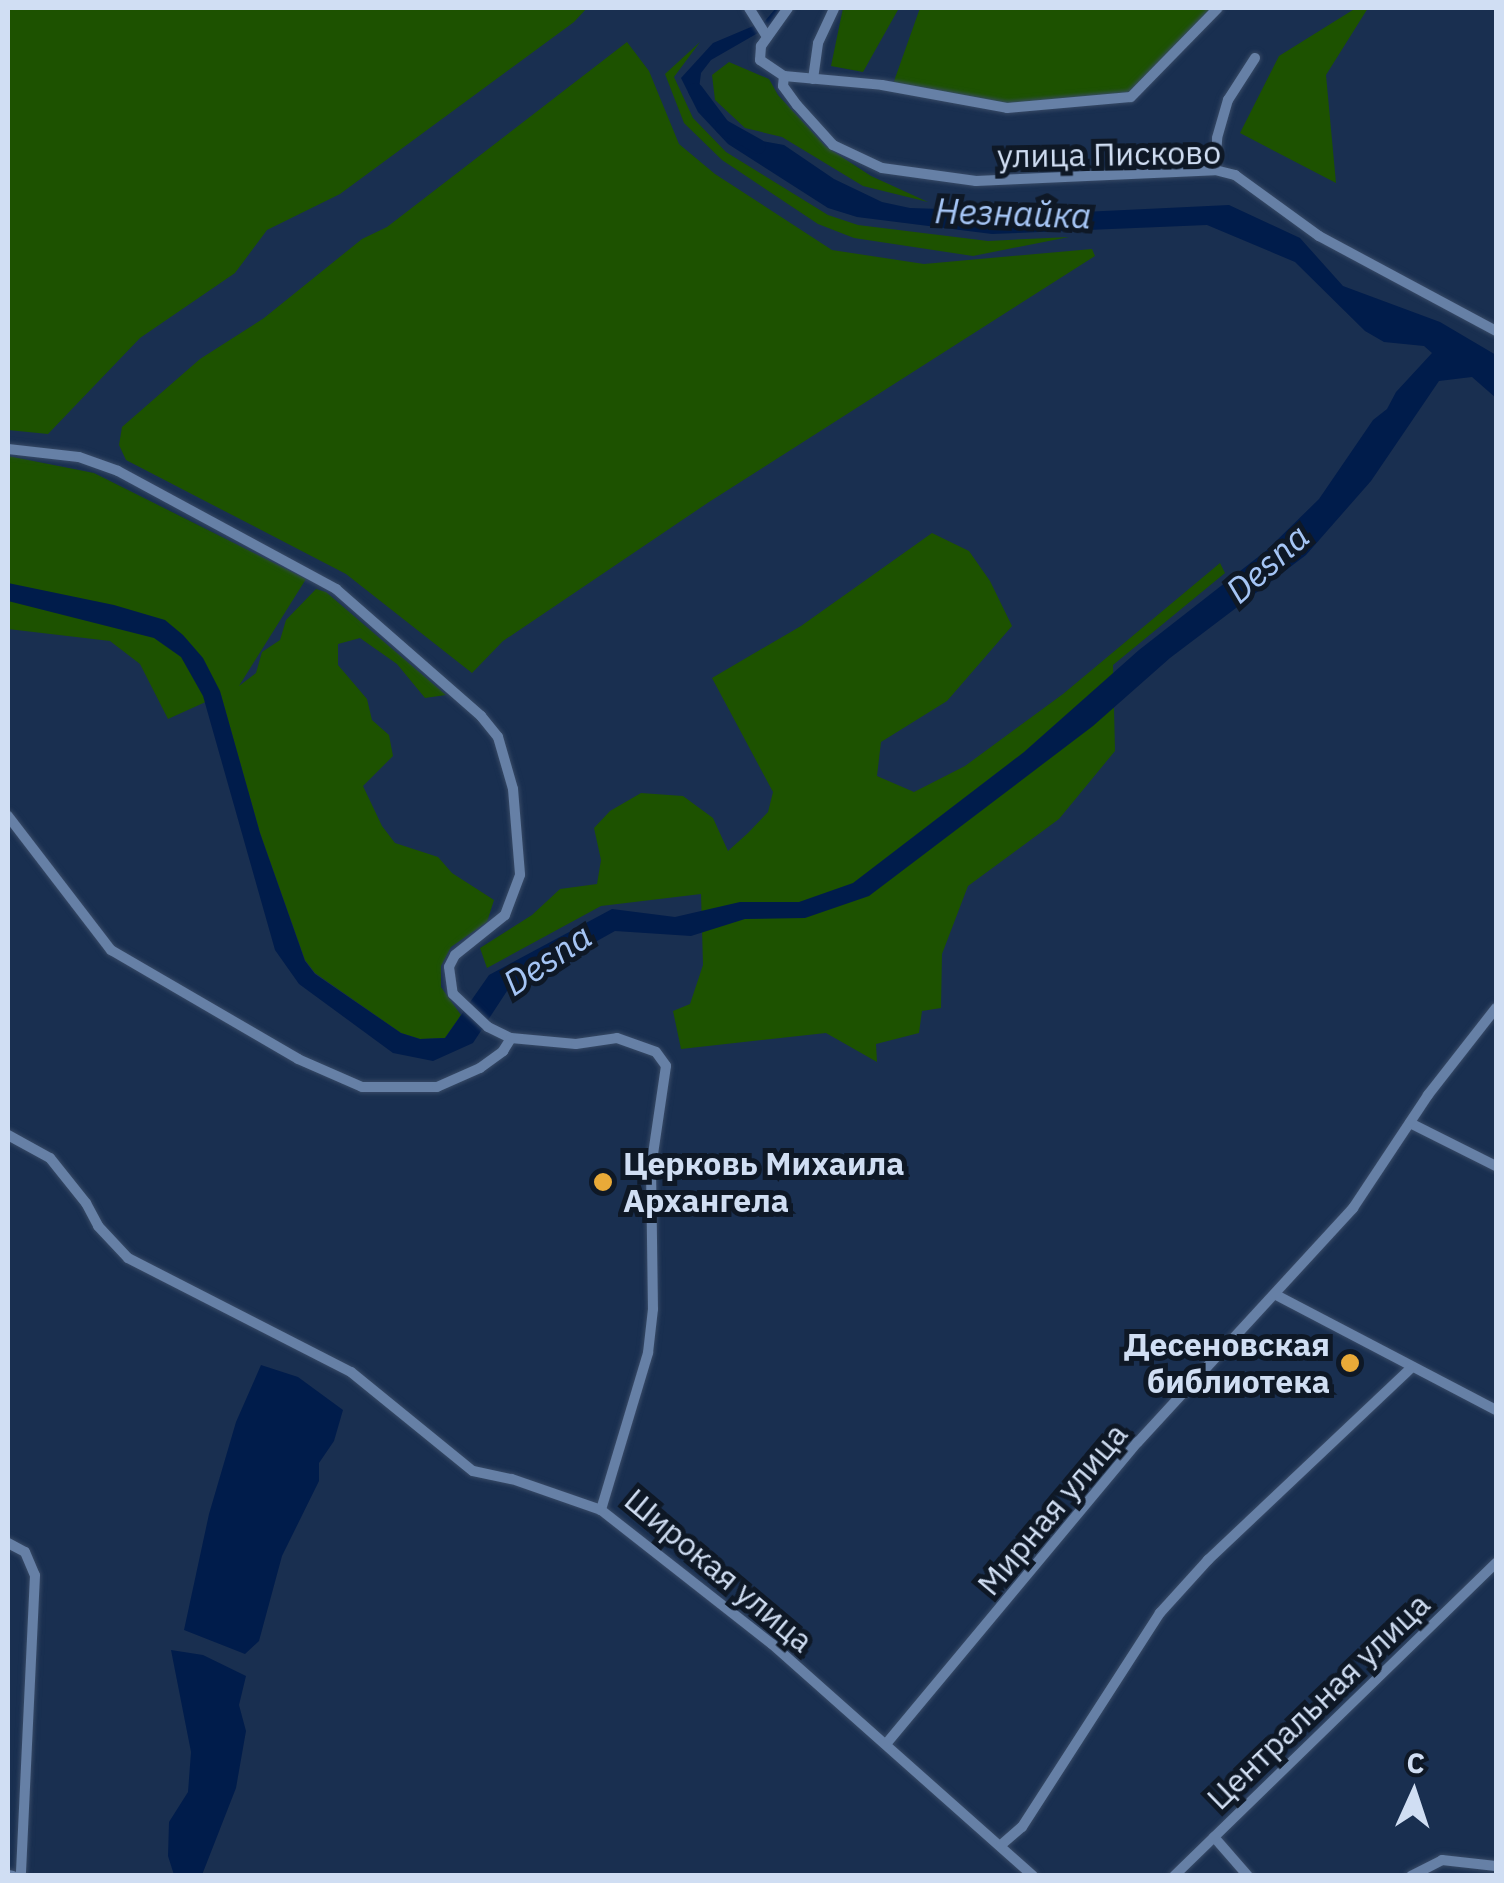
<!DOCTYPE html>
<html>
<head>
<meta charset="utf-8">
<style>
  body { margin:0 }
  #map { position:relative; width:1504px; height:1883px; overflow:hidden; background:#192f50; font-family:"IBM Plex Sans",sans-serif }
  div>[style] { position:absolute }
  [style*='--x'] { left:calc(var(--x)*1px); top:calc(var(--y)*1px); width:calc(var(--w)*1px); rotate:calc(var(--a)*1deg) }
  .green>* { inset:0; background:#1d5200 }
  .water>* { inset:0; background:#001c4b }
  .river>* { height:15px; margin:-7.5px; padding:0 7.5px; transform-origin:7.5px; border-radius:7.5px; background:#001c4b }
  .roads { filter:drop-shadow(0 0 2px #384a66) drop-shadow(0 0 2px #384a66) }
  .minor>* { height:10px; margin:-5px; padding:0 5px; transform-origin:5px; border-radius:5px; background:#6680a6 }
  .dots>* { width:28px; height:28px; translate:-50% -50%; box-sizing:border-box; border:5px solid #0e1826; border-radius:50% }
  span { translate:-50% -50%; white-space:nowrap; text-align:center; line-height:1.15; -webkit-text-stroke:10px #0e1826; paint-order:stroke }
  .street-label { font-size:32px; color:#d0def3 }
  .poi-label { font-size:32px; color:#d0def3; font-weight:700 }
  .left { translate:0 -50%; text-align:left }
  .right { translate:-100% -50%; text-align:right }
  .water-label { font-size:35px; color:#a5c5f5; font-style:italic }
  .frame { position:absolute; inset:0; border:10px solid #d0def3; pointer-events:none }
  .north { position:absolute; left:1364px; top:1743px; width:100px; height:100px; -webkit-text-stroke:8px #0e1826; paint-order:stroke; rotate:3deg; font-size:28px; font-weight:700; line-height:40px; text-align:center; color:#d0def3 }
  .north::after { content:''; display:block; margin:auto; width:35px; height:45px; background:#d0def3; clip-path:polygon(50% 0,100% 100%,50% 72%,0 100%) }
</style>
</head>
<body>
<div id="map">
  <div class="green">
    <div style="clip-path:polygon(8px 8px,587px 8px,574px 22px,340px 194px,267px 230px,235px 273px,140px 338px,48px 434px,8px 430px)"></div>
    <div style="clip-path:polygon(843px 8px,899px 8px,863px 72px,831px 66px)"></div>
    <div style="clip-path:polygon(920px 8px,1222px 8px,1132px 93px,1043px 110px,893px 84px)"></div>
    <div style="clip-path:polygon(1356px 8px,1368px 8px,1326px 75px,1336px 183px,1240px 133px,1279px 56px)"></div>
    <div style="clip-path:polygon(627px 42px,649px 71px,679px 144px,715px 174px,832px 250px,924px 264px,1092px 249px,1095px 256px,709px 502px,503px 641px,472px 673px,346px 574px,126px 460px,119px 445px,122px 427px,200px 359px,264px 318px,362px 239px,387px 227px)"></div>
    <div style="clip-path:polygon(700px 42px,674px 77px,693px 118px,726px 152px,828px 215px,858px 225px,988px 241px,1069px 237px,973px 256px,854px 238px,818px 224px,722px 160px,684px 123px,665px 74px)"></div>
    <div style="clip-path:polygon(729px 62px,769px 79px,778px 95px,825px 146px,871px 176px,928px 202px,863px 186px,782px 137px,745px 128px,715px 100px,712px 75px)"></div>
    <div style="clip-path:polygon(8px 456px,94px 473px,306px 579px,239px 686px,256px 673px,262px 652px,280px 640px,286px 620px,316px 589px,326px 592px,446px 695px,425px 698px,397px 664px,360px 638px,338px 644px,338px 665px,367px 699px,372px 720px,389px 735px,393px 756px,363px 786px,382px 826px,395px 843px,438px 857px,452px 873px,494px 900px,487px 922px,451px 947px,441px 966px,441px 987px,461px 1015px,445px 1038px,420px 1039px,401px 1033px,315px 973px,305px 960px,260px 833px,221px 695px,168px 719px,140px 664px,110px 641px,8px 629px)"></div>
    <div style="clip-path:polygon(932px 533px,969px 551px,990px 581px,1012px 626px,947px 701px,881px 742px,877px 776px,914px 792px,965px 766px,1063px 694px,1220px 563px,1225px 573px,1113px 665px,1115px 751px,1059px 819px,968px 886px,942px 954px,941px 1008px,922px 1011px,919px 1033px,876px 1044px,877px 1062px,826px 1033px,681px 1049px,673px 1011px,690px 1004px,703px 965px,701px 894px,601px 906px,487px 968px,480px 948px,532px 915px,560px 889px,597px 884px,601px 860px,594px 828px,610px 811px,641px 793px,683px 796px,713px 818px,728px 851px,748px 833px,768px 812px,773px 792px,712px 678px,801px 626px)"></div>
  </div>
  <div class="water">
    <div style="clip-path:polygon(776px 8px,785px 8px,772px 25px,711px 60px,701px 73px,698px 97px,719px 125px,741px 137px,784px 145px,834px 179px,882px 202px,910px 208px,1062px 213px,1229px 205px,1300px 238px,1343px 286px,1440px 322px,1496px 355px,1496px 398px,1472px 377px,1439px 381px,1371px 481px,1306px 555px,1170px 658px,1093px 726px,869px 896px,805px 918px,745px 919px,691px 936px,615px 931px,507px 991px,473px 1043px,433px 1061px,393px 1053px,299px 984px,275px 950px,203px 696px,181px 657px,154px 638px,8px 601px,8px 583px,114px 605px,165px 620px,183px 635px,203px 658px,220px 691px,260px 833px,305px 961px,315px 974px,401px 1033px,420px 1039px,445px 1038px,489px 975px,612px 909px,675px 917px,740px 902px,799px 902px,853px 883px,1024px 752px,1139px 650px,1267px 550px,1319px 499px,1373px 420px,1387px 409px,1396px 392px,1432px 353px,1424px 346px,1384px 342px,1365px 331px,1295px 262px,1207px 225px,992px 234px,857px 217px,828px 208px,728px 144px,698px 112px,681px 78px,713px 43px,765px 21px)"></div>
    <div style="clip-path:polygon(261px 1365px,298px 1377px,343px 1410px,334px 1441px,319px 1463px,319px 1481px,282px 1556px,259px 1641px,245px 1654px,184px 1630px,209px 1514px,236px 1422px)"></div>
    <div style="clip-path:polygon(171px 1650px,203px 1655px,246px 1676px,239px 1705px,246px 1731px,236px 1788px,202px 1875px,174px 1875px,168px 1856px,169px 1822px,188px 1792px,191px 1752px)"></div>
  </div>
  <div class="river">
    <div style="--x:695;--y:90;--w:45;--a:53.1"></div>
    <div style="--x:722;--y:126;--w:41;--a:29.1"></div>
  </div>
  <div class="roads">
    <div class="minor">
      <div style="--x:749;--y:8;--w:34;--a:58"></div>
      <div style="--x:788;--y:8;--w:47;--a:125.4"></div>
      <div style="--x:761;--y:46;--w:14;--a:94"></div>
      <div style="--x:760;--y:60;--w:29;--a:34"></div>
      <div style="--x:784;--y:76;--w:98;--a:5.2"></div>
      <div style="--x:882;--y:85;--w:127;--a:10.4"></div>
      <div style="--x:1007;--y:108;--w:124;--a:-5.1"></div>
      <div style="--x:1131;--y:97;--w:124;--a:-45.7"></div>
      <div style="--x:784;--y:76;--w:10;--a:96"></div>
      <div style="--x:783;--y:86;--w:24;--a:54"></div>
      <div style="--x:797;--y:105;--w:54;--a:48"></div>
      <div style="--x:833;--y:145;--w:54;--a:25.1"></div>
      <div style="--x:882;--y:168;--w:95;--a:7.9"></div>
      <div style="--x:976;--y:181;--w:239;--a:-2.6"></div>
      <div style="--x:1215;--y:170;--w:21;--a:14"></div>
      <div style="--x:1235;--y:175;--w:104;--a:36"></div>
      <div style="--x:1319;--y:236;--w:201;--a:28.2"></div>
      <div style="--x:813;--y:79;--w:36;--a:-82"></div>
      <div style="--x:818;--y:43;--w:38;--a:-65"></div>
      <div style="--x:1215;--y:170;--w:32;--a:-86"></div>
      <div style="--x:1217;--y:138;--w:40;--a:-74"></div>
      <div style="--x:1228;--y:100;--w:50;--a:-57.3"></div>
      <div style="--x:8;--y:449;--w:71;--a:6.4"></div>
      <div style="--x:79;--y:457;--w:41;--a:19.7"></div>
      <div style="--x:118;--y:471;--w:248;--a:28.4"></div>
      <div style="--x:336;--y:589;--w:193;--a:41.2"></div>
      <div style="--x:481;--y:716;--w:27;--a:51"></div>
      <div style="--x:498;--y:737;--w:54;--a:73.9"></div>
      <div style="--x:513;--y:789;--w:86;--a:85.3"></div>
      <div style="--x:520;--y:875;--w:43;--a:110.6"></div>
      <div style="--x:505;--y:915;--w:64;--a:141.3"></div>
      <div style="--x:455;--y:955;--w:13;--a:117"></div>
      <div style="--x:449;--y:967;--w:27;--a:82"></div>
      <div style="--x:453;--y:994;--w:48;--a:43.3"></div>
      <div style="--x:488;--y:1027;--w:25;--a:26"></div>
      <div style="--x:511;--y:1038;--w:65;--a:5.3"></div>
      <div style="--x:576;--y:1044;--w:41;--a:-8.3"></div>
      <div style="--x:617;--y:1038;--w:41;--a:19.7"></div>
      <div style="--x:656;--y:1052;--w:17;--a:54"></div>
      <div style="--x:666;--y:1066;--w:103;--a:98.4"></div>
      <div style="--x:651;--y:1168;--w:141;--a:89.2"></div>
      <div style="--x:653;--y:1309;--w:44;--a:96.5"></div>
      <div style="--x:648;--y:1353;--w:164;--a:106.7"></div>
      <div style="--x:601;--y:1510;--w:217;--a:38.1"></div>
      <div style="--x:772;--y:1644;--w:349;--a:41.6"></div>
      <div style="--x:8;--y:816;--w:169;--a:52.5"></div>
      <div style="--x:111;--y:950;--w:216;--a:30.2"></div>
      <div style="--x:298;--y:1059;--w:70;--a:23.6"></div>
      <div style="--x:362;--y:1087;--w:75;--a:0"></div>
      <div style="--x:437;--y:1087;--w:47;--a:-23.8"></div>
      <div style="--x:480;--y:1068;--w:29;--a:-36"></div>
      <div style="--x:503;--y:1051;--w:15;--a:-58"></div>
      <div style="--x:1410;--y:1123;--w:96;--a:26.6"></div>
      <div style="--x:8;--y:1135;--w:48;--a:28.7"></div>
      <div style="--x:50;--y:1158;--w:58;--a:51.3"></div>
      <div style="--x:86;--y:1203;--w:26;--a:62"></div>
      <div style="--x:98;--y:1226;--w:44;--a:46.8"></div>
      <div style="--x:128;--y:1258;--w:250;--a:27.1"></div>
      <div style="--x:351;--y:1372;--w:157;--a:39.1"></div>
      <div style="--x:473;--y:1471;--w:40;--a:12"></div>
      <div style="--x:512;--y:1479;--w:94;--a:19.2"></div>
      <div style="--x:1276;--y:1295;--w:248;--a:27.6"></div>
      <div style="--x:8;--y:1543;--w:19;--a:28"></div>
      <div style="--x:25;--y:1552;--w:25;--a:67"></div>
      <div style="--x:35;--y:1575;--w:301;--a:92.7"></div>
      <div style="--x:886;--y:1744;--w:393;--a:-50.2"></div>
      <div style="--x:1138;--y:1442;--w:318;--a:-47.4"></div>
      <div style="--x:1353;--y:1208;--w:136;--a:-56.4"></div>
      <div style="--x:1428;--y:1095;--w:110;--a:-52"></div>
      <div style="--x:1214;--y:1837;--w:52;--a:48.9"></div>
      <div style="--x:1001;--y:1845;--w:28;--a:-41"></div>
      <div style="--x:1022;--y:1827;--w:255;--a:-57.2"></div>
      <div style="--x:1160;--y:1613;--w:72;--a:-47.8"></div>
      <div style="--x:1208;--y:1560;--w:279;--a:-43.4"></div>
      <div style="--x:8;--y:1875;--w:5;--a:11"></div>
      <div style="--x:1174;--y:1876;--w:449;--a:-44.2"></div>
      <div style="--x:1411;--y:1876;--w:35;--a:-27"></div>
      <div style="--x:1442;--y:1860;--w:54;--a:6.3"></div>
    </div>
  </div>
  <div class="dots">
    <div style="left:603px;top:1182px;background:#e9aa38"></div>
    <div style="left:1350px;top:1363px;background:#e9aa38"></div>
  </div>
  <div class="street-label">
    <span style="left:1109px;top:154px;rotate:-1deg">улица Писково</span>
    <span style="left:1052px;top:1509px;rotate:-50deg">Мирная улица</span>
    <span style="left:719px;top:1570px;rotate:40deg">Широкая улица</span>
    <span style="left:1318px;top:1701px;rotate:-44deg">Центральная улица</span>
  </div>
  <div class="poi-label">
    <span class="left" style="left:623px;top:1182px">Церковь Михаила<br>Архангела</span>
    <span class="right" style="left:1330px;top:1363px">Десеновская<br>библиотека</span>
  </div>
  <div class="water-label">
    <span style="left:1013px;top:213px;rotate:2deg">Незнайка</span>
    <span style="left:1267px;top:563px;rotate:-42deg">Desna</span>
    <span style="left:547px;top:959px;rotate:-34deg">Desna</span>
  </div>
  <div class="frame"></div>
  <div class="north">С</div>
</div>
</body>
</html>
